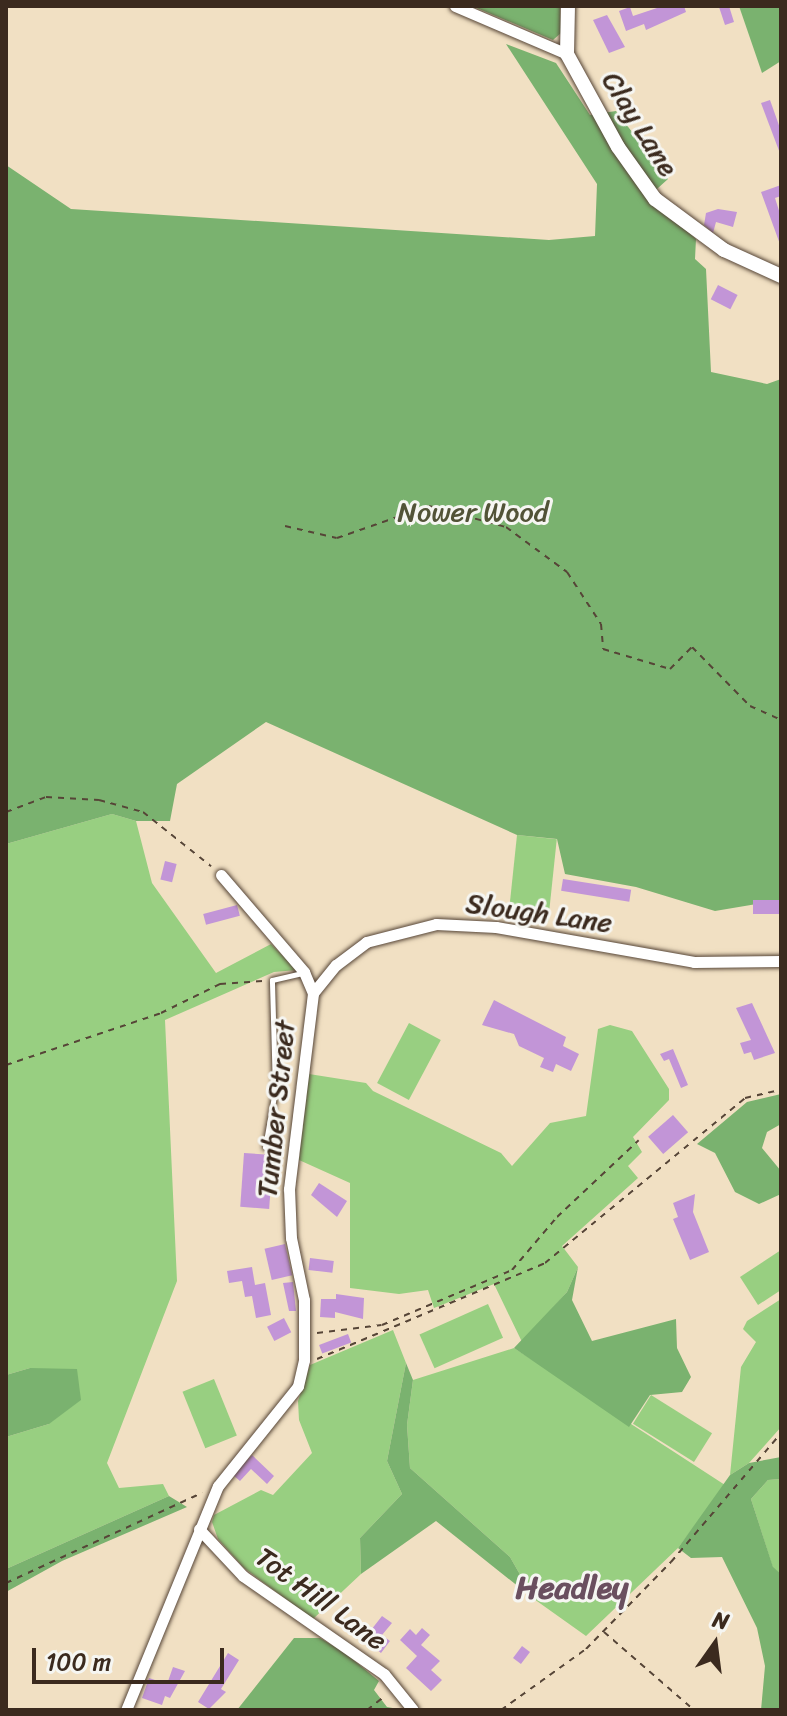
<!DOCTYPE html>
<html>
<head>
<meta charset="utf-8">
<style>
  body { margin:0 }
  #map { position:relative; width:787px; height:1716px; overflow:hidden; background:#f1e0c3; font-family:Sriracha,sans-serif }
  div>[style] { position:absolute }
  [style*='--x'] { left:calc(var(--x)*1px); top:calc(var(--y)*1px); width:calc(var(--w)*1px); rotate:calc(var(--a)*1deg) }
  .green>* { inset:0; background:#98cf81; transform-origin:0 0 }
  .forest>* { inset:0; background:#7ab26f }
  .building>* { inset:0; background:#c295d7; transform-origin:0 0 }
  .path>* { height:2px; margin-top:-1px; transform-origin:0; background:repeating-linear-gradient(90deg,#564537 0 6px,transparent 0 12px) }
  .roads { filter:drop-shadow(0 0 2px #564537) drop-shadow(0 0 2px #564537) }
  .service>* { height:5px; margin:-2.5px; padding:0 2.5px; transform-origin:2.5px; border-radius:2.5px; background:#fff }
  .minor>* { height:11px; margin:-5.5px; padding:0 5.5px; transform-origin:5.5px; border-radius:5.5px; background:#fff }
  .tertiary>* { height:14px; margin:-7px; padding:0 7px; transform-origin:7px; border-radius:7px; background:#fff }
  span { translate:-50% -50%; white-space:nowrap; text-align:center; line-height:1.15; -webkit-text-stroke:6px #f6f6f2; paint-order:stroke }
  .street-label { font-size:28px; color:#3b2a1e }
  .park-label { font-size:28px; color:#525337 }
  .quarter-label { font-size:32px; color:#6a4f5f; font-weight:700 }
  .frame { position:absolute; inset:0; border:8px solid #3b2a1e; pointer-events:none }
  .north { position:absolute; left:675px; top:1604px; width:80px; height:80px; -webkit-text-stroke:6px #f6f6f2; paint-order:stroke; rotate:14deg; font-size:22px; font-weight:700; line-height:32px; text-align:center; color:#3b2a1e }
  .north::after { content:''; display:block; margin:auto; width:28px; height:36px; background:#3b2a1e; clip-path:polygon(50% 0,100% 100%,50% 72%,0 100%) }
  .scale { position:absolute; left:32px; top:1648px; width:192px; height:36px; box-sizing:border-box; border:4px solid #3b2a1e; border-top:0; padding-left:10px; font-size:24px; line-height:28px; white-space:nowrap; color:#3b2a1e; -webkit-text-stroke:6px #f6f6f2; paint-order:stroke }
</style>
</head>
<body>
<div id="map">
  <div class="green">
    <div style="clip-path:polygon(112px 814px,136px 821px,152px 883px,216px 973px,271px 944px,297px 970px,274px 972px,165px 1020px,177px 1281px,107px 1463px,119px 1488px,163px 1484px,169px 1496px,6px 1569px,6px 1437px,49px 1424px,30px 1368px,6px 1375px,6px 844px)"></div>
    <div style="left:517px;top:835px;width:40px;height:83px;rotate:6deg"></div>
    <div style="left:409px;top:1023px;width:36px;height:68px;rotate:28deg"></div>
    <div style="clip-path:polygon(610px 1025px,632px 1031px,669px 1089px,669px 1100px,633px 1137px,642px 1152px,628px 1166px,638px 1178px,562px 1246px,578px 1267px,567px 1292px,522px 1342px,494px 1284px,434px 1308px,428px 1290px,399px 1294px,350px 1288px,350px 1183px,299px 1160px,309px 1074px,366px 1083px,373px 1091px,501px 1153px,512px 1166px,550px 1123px,586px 1116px,598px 1029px)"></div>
    <div style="clip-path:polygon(781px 1250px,781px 1290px,758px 1305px,740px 1277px)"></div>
    <div style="clip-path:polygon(781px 1299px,781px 1427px,749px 1463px,730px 1475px,741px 1367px,756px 1342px,743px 1329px,747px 1321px)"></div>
    <div style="left:488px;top:1304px;width:37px;height:75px;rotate:66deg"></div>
    <div style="clip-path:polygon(393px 1330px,406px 1363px,387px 1461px,402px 1494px,360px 1538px,361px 1574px,313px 1619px,244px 1568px,218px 1539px,212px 1522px,214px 1515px,261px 1490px,273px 1495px,312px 1453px,299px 1420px,298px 1401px,310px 1365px)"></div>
    <div style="clip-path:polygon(514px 1348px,725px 1485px,678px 1548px,586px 1636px,534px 1599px,510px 1557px,410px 1468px,407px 1425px,413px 1380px)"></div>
    <div style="left:214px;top:1379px;width:61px;height:34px;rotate:68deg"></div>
    <div style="left:651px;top:1395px;width:72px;height:34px;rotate:32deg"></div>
    <div style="clip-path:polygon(781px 1479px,781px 1574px,773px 1568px,751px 1499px,768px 1480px)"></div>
  </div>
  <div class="forest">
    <div style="clip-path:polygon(472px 6px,560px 6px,561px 33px,553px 40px)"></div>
    <div style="clip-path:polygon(739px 6px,781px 6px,781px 61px,762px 73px)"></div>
    <div style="clip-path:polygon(506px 44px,556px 63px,590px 115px,616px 111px,668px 179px,648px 197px,696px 239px,695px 259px,706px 269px,711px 372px,767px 384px,781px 379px,781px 900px,715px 911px,636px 887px,565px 874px,557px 839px,517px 835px,266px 722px,177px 784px,170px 821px,136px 821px,112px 814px,6px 844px,6px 165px,71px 209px,549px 240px,595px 236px,597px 184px)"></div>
    <div style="clip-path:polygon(781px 1094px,781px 1124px,767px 1132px,762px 1148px,781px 1171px,781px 1194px,759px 1204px,735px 1192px,715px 1153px,697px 1144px,747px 1102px)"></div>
    <div style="clip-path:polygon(578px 1267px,572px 1300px,592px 1341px,676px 1319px,677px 1348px,691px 1377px,682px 1392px,650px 1395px,629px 1427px,514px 1348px,567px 1292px)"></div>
    <div style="clip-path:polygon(406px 1363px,413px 1380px,407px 1425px,410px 1468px,510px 1557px,534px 1599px,436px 1521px,361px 1574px,360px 1538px,402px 1494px,387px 1461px)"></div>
    <div style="clip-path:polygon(30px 1368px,77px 1369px,81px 1400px,49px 1424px,6px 1437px,6px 1375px)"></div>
    <div style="clip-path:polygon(781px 1457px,781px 1479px,768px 1480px,751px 1499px,773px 1567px,781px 1574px,781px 1710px,761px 1710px,765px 1666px,757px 1628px,722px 1557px,691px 1558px,678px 1548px,730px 1475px,749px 1463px)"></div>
    <div style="clip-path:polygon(169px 1496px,187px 1507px,62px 1561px,6px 1592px,6px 1569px)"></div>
    <div style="clip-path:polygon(294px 1638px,320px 1638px,345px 1653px,379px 1681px,374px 1690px,387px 1707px,404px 1710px,237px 1710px)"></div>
  </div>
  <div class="building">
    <div style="clip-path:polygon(663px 6px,684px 6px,686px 12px,646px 30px,644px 24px,626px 31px,619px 11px,630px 7px,633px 16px)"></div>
    <div style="clip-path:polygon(729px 6px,734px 22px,725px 25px,719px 7px)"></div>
    <div style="clip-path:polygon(607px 15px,625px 47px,609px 53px,593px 20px)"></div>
    <div style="clip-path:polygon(770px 100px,781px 131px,781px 156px,761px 103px)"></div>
    <div style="clip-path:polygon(781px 185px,781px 196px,775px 198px,781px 217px,781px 247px,761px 192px)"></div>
    <div style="clip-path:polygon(718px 209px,737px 212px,733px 227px,716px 222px,713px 233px,704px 225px,706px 213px)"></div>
    <div style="left:718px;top:285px;width:22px;height:16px;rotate:27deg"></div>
    <div style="left:165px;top:861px;width:12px;height:19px;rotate:14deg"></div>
    <div style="left:563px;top:879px;width:69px;height:12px;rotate:9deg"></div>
    <div style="left:781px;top:900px;width:14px;height:28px;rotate:90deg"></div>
    <div style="left:237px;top:905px;width:11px;height:35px;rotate:75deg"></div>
    <div style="clip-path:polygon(494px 1000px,566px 1037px,563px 1046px,579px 1054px,571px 1071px,556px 1064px,553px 1072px,540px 1067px,544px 1058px,519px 1046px,514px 1034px,482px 1025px)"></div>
    <div style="clip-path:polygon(752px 1003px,775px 1053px,754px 1060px,751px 1052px,744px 1054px,740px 1043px,751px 1040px,736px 1008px)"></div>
    <div style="clip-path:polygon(673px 1049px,688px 1085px,681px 1088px,669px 1059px,664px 1061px,660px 1054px)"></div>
    <div style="left:673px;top:1115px;width:23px;height:33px;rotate:49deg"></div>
    <div style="left:244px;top:1153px;width:29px;height:54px;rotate:4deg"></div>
    <div style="clip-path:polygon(319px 1183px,347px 1201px,337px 1217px,311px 1195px)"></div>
    <div style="clip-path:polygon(695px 1194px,693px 1212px,709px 1252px,690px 1260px,673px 1219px,678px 1217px,673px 1203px)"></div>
    <div style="left:285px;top:1244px;width:32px;height:21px;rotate:77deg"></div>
    <div style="left:310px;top:1258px;width:24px;height:12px;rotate:7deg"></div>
    <div style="clip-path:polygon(252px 1267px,255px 1285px,265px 1283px,271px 1315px,256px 1318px,252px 1296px,245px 1297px,242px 1281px,229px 1283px,227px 1271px)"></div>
    <div style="clip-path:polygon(293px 1282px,296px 1311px,289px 1311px,283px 1283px)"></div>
    <div style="clip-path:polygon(336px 1294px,364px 1298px,363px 1319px,335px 1312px,335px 1318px,320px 1317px,321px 1299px,336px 1299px)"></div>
    <div style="left:284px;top:1318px;width:16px;height:19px;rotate:63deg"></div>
    <div style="left:348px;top:1334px;width:9px;height:31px;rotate:69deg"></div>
    <div style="clip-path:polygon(252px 1455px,274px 1476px,267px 1484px,251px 1469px,240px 1481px,233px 1475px)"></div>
    <div style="clip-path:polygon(382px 1616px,392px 1623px,382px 1635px,390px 1641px,381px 1653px,364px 1639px)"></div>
    <div style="clip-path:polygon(422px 1628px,430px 1635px,421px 1645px,440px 1661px,431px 1670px,442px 1680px,431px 1691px,406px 1668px,417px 1656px,400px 1640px,410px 1629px,416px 1635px)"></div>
    <div style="left:522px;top:1646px;width:10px;height:15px;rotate:37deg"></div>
    <div style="clip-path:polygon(228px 1653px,239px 1660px,221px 1689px,226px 1692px,209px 1709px,198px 1702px)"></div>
    <div style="clip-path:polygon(173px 1667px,185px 1671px,170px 1698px,165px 1696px,162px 1705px,142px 1698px,149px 1678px,167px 1684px)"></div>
  </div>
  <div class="path">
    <div style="--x:285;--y:526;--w:53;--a:13"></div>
    <div style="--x:337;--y:538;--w:97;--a:-19.2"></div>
    <div style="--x:429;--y:506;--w:80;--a:15.3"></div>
    <div style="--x:506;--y:527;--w:76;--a:36.4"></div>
    <div style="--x:567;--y:572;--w:62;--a:56.8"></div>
    <div style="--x:601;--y:624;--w:25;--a:85"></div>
    <div style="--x:603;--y:649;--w:70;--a:16.6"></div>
    <div style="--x:670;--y:669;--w:31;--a:-45"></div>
    <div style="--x:692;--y:647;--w:83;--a:45.5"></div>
    <div style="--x:750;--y:706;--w:34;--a:24"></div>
    <div style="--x:6;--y:812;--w:43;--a:-20.6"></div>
    <div style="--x:46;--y:797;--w:53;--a:3.2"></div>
    <div style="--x:99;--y:800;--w:46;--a:15.3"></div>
    <div style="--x:143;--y:812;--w:87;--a:38.5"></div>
    <div style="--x:6;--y:1065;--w:163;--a:-18.5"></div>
    <div style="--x:161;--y:1013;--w:66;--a:-26.2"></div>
    <div style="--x:220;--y:984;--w:43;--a:-4"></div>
    <div style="--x:317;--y:1333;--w:65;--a:-7"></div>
    <div style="--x:382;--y:1325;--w:141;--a:-22.9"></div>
    <div style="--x:512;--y:1270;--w:70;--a:-49.7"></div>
    <div style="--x:557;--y:1217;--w:112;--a:-43.2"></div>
    <div style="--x:317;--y:1359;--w:247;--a:-22.8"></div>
    <div style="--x:545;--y:1263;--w:259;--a:-39.5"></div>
    <div style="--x:745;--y:1098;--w:37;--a:-13"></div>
    <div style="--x:6;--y:1583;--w:216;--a:-24.7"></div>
    <div style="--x:604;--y:1632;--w:119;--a:40.9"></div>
    <div style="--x:367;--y:1710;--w:23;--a:-38"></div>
    <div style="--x:501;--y:1710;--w:105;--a:-35.7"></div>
    <div style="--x:586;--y:1649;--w:122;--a:-45.7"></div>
    <div style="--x:671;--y:1562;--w:170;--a:-49.5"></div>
  </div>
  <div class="roads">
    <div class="service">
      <div style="--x:265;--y:1147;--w:58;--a:-80"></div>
      <div style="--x:275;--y:1090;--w:110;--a:-91.6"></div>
      <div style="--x:272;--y:980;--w:31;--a:-13"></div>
    </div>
    <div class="minor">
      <div style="--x:455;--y:6;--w:122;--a:23.2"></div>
      <div style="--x:221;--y:875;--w:128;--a:49.4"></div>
      <div style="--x:304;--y:972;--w:23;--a:67"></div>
      <div style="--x:313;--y:993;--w:36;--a:-51"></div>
      <div style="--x:336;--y:965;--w:38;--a:-37"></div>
      <div style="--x:366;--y:942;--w:72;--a:-14.4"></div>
      <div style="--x:436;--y:924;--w:60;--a:2.9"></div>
      <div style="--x:496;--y:927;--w:201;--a:10"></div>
      <div style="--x:694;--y:962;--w:87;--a:-0.7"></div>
      <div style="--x:199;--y:1529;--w:64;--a:46.9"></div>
      <div style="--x:243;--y:1576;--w:172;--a:34.8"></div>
      <div style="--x:384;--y:1674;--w:46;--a:51.1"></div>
      <div style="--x:126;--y:1710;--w:242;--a:-67.7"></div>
      <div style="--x:218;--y:1486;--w:128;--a:-51.3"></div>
      <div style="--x:298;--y:1386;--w:27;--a:-77"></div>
      <div style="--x:304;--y:1360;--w:60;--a:-90"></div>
      <div style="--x:304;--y:1300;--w:63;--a:-101.8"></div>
      <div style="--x:291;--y:1238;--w:49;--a:-92.3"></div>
      <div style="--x:289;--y:1189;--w:197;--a:-83"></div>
    </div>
    <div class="tertiary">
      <div style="--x:568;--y:6;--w:48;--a:91.2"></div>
      <div style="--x:567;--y:54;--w:106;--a:61.3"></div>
      <div style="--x:618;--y:147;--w:64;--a:54.6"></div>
      <div style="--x:655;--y:199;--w:86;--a:36.5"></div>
      <div style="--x:724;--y:250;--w:63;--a:24.5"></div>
    </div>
  </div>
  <div class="street-label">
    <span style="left:640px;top:124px;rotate:58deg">Clay Lane</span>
    <span style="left:539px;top:913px;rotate:8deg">Slough Lane</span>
    <span style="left:276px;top:1109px;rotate:-84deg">Tumber Street</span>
    <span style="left:321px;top:1599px;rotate:36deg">Tot Hill Lane</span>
  </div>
  <div class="park-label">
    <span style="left:473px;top:512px">Nower Wood</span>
  </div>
  <div class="quarter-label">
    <span style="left:572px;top:1588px">Headley</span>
  </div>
  <div class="frame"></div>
  <div class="north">N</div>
  <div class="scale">100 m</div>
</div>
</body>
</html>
